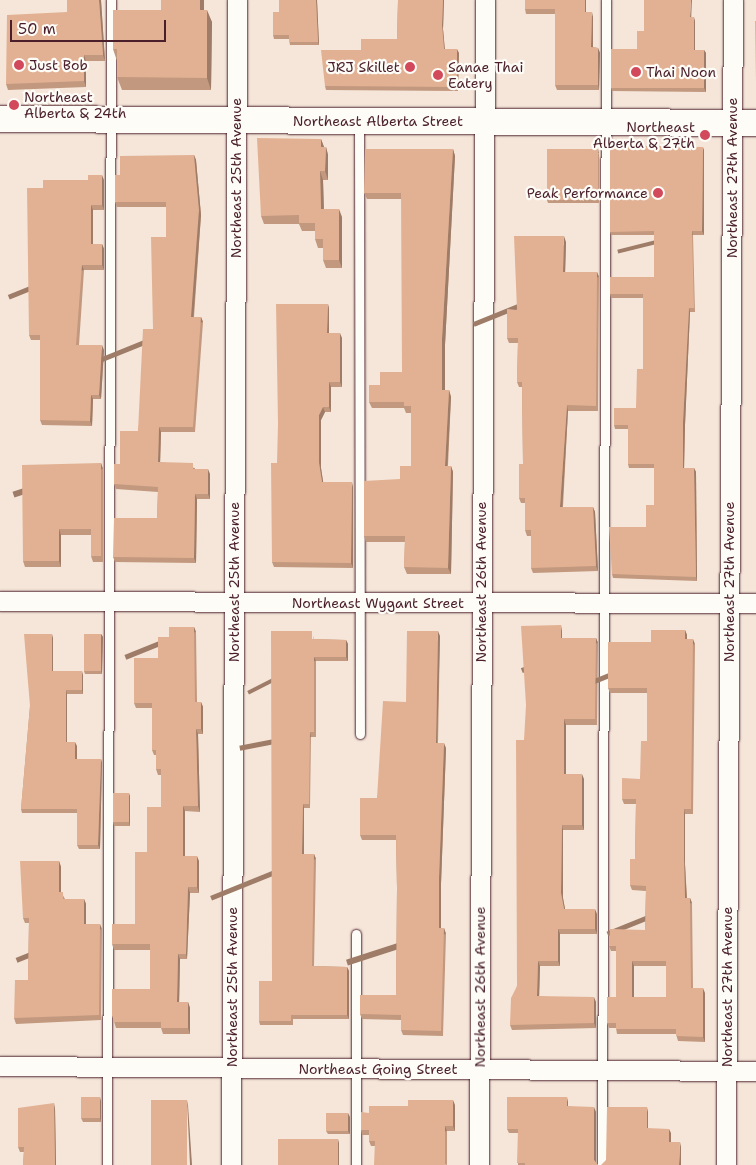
<!DOCTYPE html>
<html>
<head>
<meta charset="utf-8">
<style>
  body { margin:0 }
  #map { position:relative; width:756px; height:1165px; overflow:hidden; background:#f5e6d9; font-family:"Shantell Sans",sans-serif }
  div>[style] { position:absolute }
  [style*='--x'] { left:calc(var(--x)*1px); top:calc(var(--y)*1px); width:calc(var(--w)*1px); rotate:calc(var(--a)*1deg) }
  .roads { filter:drop-shadow(0 0 1px #4a1f2b) drop-shadow(0 0 1px #4a1f2b) }
  .lane>* { height:9px; margin:-4.5px; padding:0 4.5px; transform-origin:4.5px; border-radius:4.5px; background:#fdfcf7 }
  .street>* { height:19px; margin:-9.5px; padding:0 9.5px; transform-origin:9.5px; border-radius:9.5px; background:#fdfcf7 }
  .secondary>* { height:26px; margin:-13px; padding:0 13px; transform-origin:13px; border-radius:13px; background:#fdfcf7 }
  .wall>* { inset:0; background:#c2987e }
  .shaded-wall>* { inset:0; background:#9e7c67; transform-origin:0 0 }
  .building>* { inset:0; background:#e2b193; transform-origin:0 0 }
  .dots>* { width:14px; height:14px; translate:-50% -50%; box-sizing:border-box; border:2px solid #fdfcf7; border-radius:50% }
  span { translate:-50% -50%; white-space:nowrap; text-align:center; line-height:1.15; -webkit-text-stroke:4.5px #fdfcf7; paint-order:stroke }
  .poi-label { font-size:14px; color:#4a1f2b }
  .left { translate:0 -50%; text-align:left }
  .right { translate:-100% -50%; text-align:right }
  .street-label { font-size:14px; color:#4a1f2b }
  .scale { position:absolute; left:10px; top:20px; width:156px; height:22px; box-sizing:border-box; border:2px solid #4a1f2b; border-top:0; padding-left:6px; font-size:15px; line-height:18px; white-space:nowrap; color:#4a1f2b; -webkit-text-stroke:4px #fdfcf7; paint-order:stroke }
</style>
</head>
<body>
<div id="map">
  <div class="roads">
    <div class="lane">
      <div style="--x:359;--y:122;--w:612;--a:89.91"></div>
      <div style="--x:356;--y:934;--w:231;--a:90"></div>
      <div style="--x:107;--y:1165;--w:1165;--a:-89.8"></div>
      <div style="--x:602;--y:1165;--w:1165;--a:-89.8"></div>
    </div>
    <div class="street">
      <div style="--x:0;--y:601;--w:756;--a:0.15"></div>
      <div style="--x:0;--y:1066;--w:756;--a:0.38"></div>
      <div style="--x:231;--y:1165;--w:1165;--a:-89.7"></div>
      <div style="--x:479;--y:1165;--w:1165;--a:-89.7"></div>
      <div style="--x:726;--y:1165;--w:1165;--a:-89.66"></div>
    </div>
    <div class="secondary">
      <div style="--x:0;--y:119;--w:756;--a:0.3"></div>
    </div>
  </div>
  <div class="wall">
    <div style="clip-path:polygon(101px 0,105px 61px,86px 61px,86px 87px,8px 90px,6px 84px,67px 12px)"></div>
    <div style="clip-path:polygon(204px 0,204px 10px,212px 22px,211px 90px,122px 90px,117px 77px,117px 61px,113px 49px)"></div>
    <div style="clip-path:polygon(317px 0,319px 45px,290px 45px,289px 39px,274px 39px,273px 35px,279px 12px)"></div>
    <div style="clip-path:polygon(398px 0,444px 0,443px 29px,445px 49px,459px 53px,458px 91px,326px 90px,325px 86px,361px 50px,397px 39px)"></div>
    <div style="clip-path:polygon(525px 0,586px 12px,593px 17px,593px 47px,598px 48px,600px 53px,599px 90px,557px 90px,555px 85px,555px 14px,526px 14px,525px 9px)"></div>
    <div style="clip-path:polygon(691px 17px,695px 21px,695px 50px,704px 50px,706px 53px,706px 92px,612px 91px,611px 88px,637px 49px)"></div>
    <div style="clip-path:polygon(321px 139px,324px 147px,326px 147px,328px 155px,328px 180px,323px 180px,324px 209px,342px 217px,342px 268px,326px 268px,323px 260px,323px 248px,318px 248px,315px 239px,315px 231px,302px 231px,299px 224px,264px 224px,261px 216px)"></div>
    <div style="clip-path:polygon(453px 149px,455px 156px,445px 345px,445px 390px,449px 390px,451px 397px,448px 466px,451px 466px,453px 472px,451px 574px,407px 574px,404px 567px,405px 542px,366px 542px,364px 536px,400px 479px,411px 466px,411px 413px,406px 413px,404px 408px,372px 408px,369px 402px,402px 372px,402px 199px,367px 199px,364px 193px)"></div>
    <div style="clip-path:polygon(704px 150px,704px 235px,693px 235px,695px 312px,690px 312px,685px 425px,684px 468px,694px 468px,696px 472px,697px 581px,613px 578px,612px 574px,646px 527px,654px 505px,654px 468px,629px 468px,628px 464px,628px 429px,615px 429px,614px 425px,636px 408px,643px 369px,643px 298px,611px 298px,610px 294px,654px 277px,654px 235px,611px 235px,610px 232px)"></div>
    <div style="clip-path:polygon(599px 153px,599px 203px,548px 203px,547px 200px)"></div>
    <div style="clip-path:polygon(194px 155px,196px 160px,201px 215px,194px 317px,201px 317px,203px 322px,195px 432px,161px 432px,160px 462px,195px 468px,195px 469px,210px 474px,210px 499px,197px 499px,196px 563px,115px 562px,113px 557px,157px 518px,158px 492px,116px 489px,114px 484px,120px 464px,138px 431px,153px 329px,166px 237px,166px 207px,117px 207px,115px 202px,120px 175px)"></div>
    <div style="clip-path:polygon(88px 180px,104px 180px,104px 210px,93px 210px,93px 244px,102px 244px,104px 249px,104px 270px,84px 270px,79px 345px,104px 350px,101px 399px,93px 399px,92px 426px,42px 425px,40px 420px,40px 340px,31px 340px,29px 335px,43px 188px)"></div>
    <div style="clip-path:polygon(566px 242px,565px 272px,597px 272px,599px 277px,598px 411px,568px 411px,563px 507px,593px 507px,595px 512px,598px 571px,533px 573px,531px 568px,531px 536px,527px 536px,525px 530px,525px 503px,521px 503px,519px 498px,523px 464px,522px 387px,519px 387px,517px 382px,518px 343px,509px 343px,507px 338px,517px 310px)"></div>
    <div style="clip-path:polygon(328px 304px,329px 309px,329px 333px,342px 338px,342px 387px,331px 387px,331px 412px,325px 412px,321px 420px,321px 468px,323px 482px,353px 487px,353px 568px,274px 567px,272px 562px,277px 463px)"></div>
    <div style="clip-path:polygon(101px 463px,103px 469px,103px 562px,93px 562px,91px 556px,91px 535px,61px 535px,61px 567px,25px 567px,23px 561px)"></div>
    <div style="clip-path:polygon(194px 627px,196px 632px,197px 702px,201px 702px,203px 707px,203px 734px,198px 734px,200px 812px,185px 811px,185px 856px,199px 861px,199px 893px,190px 893px,187px 959px,180px 959px,179px 1002px,188px 1002px,190px 1008px,190px 1034px,163px 1034px,161px 1028px,116px 1028px,112px 1015px,150px 989px,150px 950px,114px 950px,112px 944px,135px 924px,147px 852px,161px 807px,161px 775px,158px 775px,156px 769px,156px 755px,154px 755px,152px 750px,152px 708px,136px 708px,134px 703px,169px 637px)"></div>
    <div style="clip-path:polygon(evenodd,685px 630px,687px 635px,687px 639px,695px 644px,693px 814px,685px 814px,685px 864px,687px 898px,690px 898px,692px 903px,693px 988px,705px 993px,705px 1042px,678px 1041px,676px 1034px,617px 1034px,616px 1028px,609px 1028px,607px 1023px,616px 997px,616px 951px,611px 951px,609px 946px,645px 930px,646px 891px,632px 890px,630px 885px,635px 859px,636px 804px,624px 804px,622px 799px,640px 779px,647px 741px,647px 693px,610px 693px,608px 688px,651px 642px,685px 630px,634px 966px,666px 966px,666px 997px,634px 997px,634px 966px)"></div>
    <div style="clip-path:polygon(562px 631px,562px 638px,596px 638px,598px 643px,597px 725px,566px 725px,566px 774px,584px 779px,584px 830px,563px 830px,563px 898px,565px 909px,597px 914px,597px 934px,560px 934px,560px 966px,540px 966px,539px 996px,596px 1002px,596px 1028px,512px 1030px,510px 1025px,517px 986px,524px 740px)"></div>
    <div style="clip-path:polygon(101px 634px,103px 637px,102px 674px,85px 674px,84px 671px)"></div>
    <div style="clip-path:polygon(314px 635px,314px 639px,346px 640px,348px 644px,348px 661px,316px 661px,316px 737px,311px 737px,310px 808px,304px 808px,304px 854px,314px 854px,316px 859px,314px 966px,347px 967px,349px 971px,349px 1019px,293px 1019px,293px 1025px,260px 1025px,259px 1021px,272px 981px)"></div>
    <div style="clip-path:polygon(440px 636px,438px 743px,446px 748px,441px 884px,441px 928px,444px 928px,446px 934px,443px 1036px,403px 1035px,401px 1030px,401px 1020px,362px 1019px,360px 1014px,396px 995px,397px 888px,396px 840px,362px 840px,360px 835px,377px 798px,406px 702px)"></div>
    <div style="clip-path:polygon(53px 638px,53px 671px,83px 675px,83px 694px,67px 694px,67px 742px,77px 746px,77px 759px,101px 759px,102px 763px,100px 849px,79px 849px,77px 845px,77px 813px,22px 813px,21px 809px,30px 706px)"></div>
    <div style="clip-path:polygon(130px 796px,130px 826px,114px 826px,113px 822px)"></div>
    <div style="clip-path:polygon(59px 861px,61px 867px,61px 892px,65px 899px,84px 899px,86px 904px,86px 924px,102px 929px,101px 1020px,16px 1024px,14px 1018px,28px 980px,29px 923px,25px 923px,23px 918px)"></div>
    <div style="clip-path:polygon(101px 1101px,101px 1122px,83px 1122px,81px 1118px)"></div>
    <div style="clip-path:polygon(568px 1102px,568px 1106px,596px 1112px,596px 1162px,598px 1165px,518px 1165px,518px 1133px,509px 1133px,507px 1129px)"></div>
    <div style="clip-path:polygon(455px 1105px,455px 1131px,447px 1131px,447px 1165px,375px 1146px,371px 1146px,369px 1141px,369px 1135px,362px 1135px,361px 1130px,369px 1113px,408px 1106px)"></div>
    <div style="clip-path:polygon(55px 1108px,56px 1165px,23px 1165px,24px 1152px,20px 1152px,18px 1147px)"></div>
    <div style="clip-path:polygon(350px 1117px,350px 1134px,328px 1134px,326px 1131px)"></div>
  </div>
  <div class="shaded-wall">
    <div style="clip-path:polygon(99px 0,101px 0,105px 61px,103px 55px)"></div>
    <div style="clip-path:polygon(200px 0,204px 0,204px 22px,200px 10px)"></div>
    <div style="clip-path:polygon(316px 0,317px 0,319px 45px,318px 42px)"></div>
    <div style="clip-path:polygon(443px 0,444px 0,443px 29px,445px 53px,444px 49px,442px 25px)"></div>
    <div style="clip-path:polygon(585px 0,586px 0,586px 16px,585px 12px)"></div>
    <div style="clip-path:polygon(691px 0,692px 0,691px 21px,690px 17px)"></div>
    <div style="clip-path:polygon(207px 10px,212px 22px,211px 90px,207px 78px)"></div>
    <div style="clip-path:polygon(592px 12px,593px 17px,593px 52px,591px 47px)"></div>
    <div style="clip-path:polygon(694px 17px,695px 21px,695px 53px,694px 50px)"></div>
    <div style="clip-path:polygon(598px 48px,600px 53px,599px 90px,598px 85px)"></div>
    <div style="clip-path:polygon(457px 49px,459px 53px,458px 91px,457px 87px)"></div>
    <div style="clip-path:polygon(704px 50px,706px 53px,706px 92px,704px 88px)"></div>
    <div style="clip-path:polygon(84px 55px,86px 61px,86px 87px,84px 81px)"></div>
    <div style="clip-path:polygon(321px 139px,324px 147px,321px 147px)"></div>
    <div style="clip-path:polygon(326px 147px,328px 155px,328px 180px,325px 171px)"></div>
    <div style="clip-path:polygon(703px 147px,704px 150px,704px 235px,702px 231px)"></div>
    <div style="clip-path:polygon(453px 149px,455px 156px,445px 345px,445px 397px,442px 390px,442px 339px)"></div>
    <div style="left:598px;top:149px;width:4px;height:51px;rotate:76deg"></div>
    <div style="clip-path:polygon(194px 155px,196px 160px,201px 215px,193px 322px,191px 317px)"></div>
    <div style="clip-path:polygon(320px 171px,323px 180px,324px 217px,321px 209px)"></div>
    <div style="clip-path:polygon(102px 175px,104px 180px,104px 210px,102px 205px)"></div>
    <div style="clip-path:polygon(91px 205px,93px 210px,93px 249px,91px 244px)"></div>
    <div style="clip-path:polygon(339px 209px,342px 217px,342px 268px,339px 260px)"></div>
    <div style="left:692px;top:231px;width:4px;height:77px;rotate:76deg"></div>
    <div style="clip-path:polygon(564px 236px,566px 242px,565px 277px,563px 272px)"></div>
    <div style="clip-path:polygon(102px 244px,104px 249px,104px 270px,102px 265px)"></div>
    <div style="left:82px;top:265px;width:5px;height:80px;rotate:68deg"></div>
    <div style="left:597px;top:272px;width:5px;height:134px;rotate:68deg"></div>
    <div style="clip-path:polygon(328px 304px,329px 309px,329px 338px,327px 333px)"></div>
    <div style="clip-path:polygon(689px 308px,690px 312px,685px 425px,684px 472px,683px 468px,683px 422px)"></div>
    <div style="left:201px;top:317px;width:5px;height:110px;rotate:68deg"></div>
    <div style="clip-path:polygon(340px 333px,342px 338px,342px 387px,340px 382px)"></div>
    <div style="clip-path:polygon(102px 345px,104px 350px,101px 399px,99px 395px)"></div>
    <div style="clip-path:polygon(329px 382px,331px 387px,331px 412px,329px 407px)"></div>
    <div style="clip-path:polygon(449px 390px,451px 397px,447px 472px,445px 466px)"></div>
    <div style="clip-path:polygon(91px 395px,93px 399px,92px 426px,90px 421px)"></div>
    <div style="clip-path:polygon(567px 405px,568px 411px,562px 512px,560px 507px)"></div>
    <div style="clip-path:polygon(323px 407px,325px 412px,321px 420px,321px 468px,324px 487px,322px 482px,319px 463px,319px 415px)"></div>
    <div style="clip-path:polygon(159px 427px,161px 432px,160px 467px,158px 462px)"></div>
    <div style="left:101px;top:463px;width:6px;height:93px;rotate:72deg"></div>
    <div style="clip-path:polygon(451px 466px,453px 472px,451px 574px,448px 568px)"></div>
    <div style="clip-path:polygon(694px 468px,696px 472px,697px 581px,696px 577px)"></div>
    <div style="clip-path:polygon(208px 469px,210px 474px,210px 499px,208px 494px)"></div>
    <div style="clip-path:polygon(352px 482px,353px 487px,353px 568px,351px 563px)"></div>
    <div style="clip-path:polygon(195px 494px,197px 499px,196px 563px,194px 558px)"></div>
    <div style="clip-path:polygon(593px 507px,595px 512px,598px 571px,596px 566px)"></div>
    <div style="clip-path:polygon(59px 529px,61px 535px,61px 567px,59px 561px)"></div>
    <div style="clip-path:polygon(561px 625px,562px 631px,562px 643px,561px 638px)"></div>
    <div style="left:194px;top:627px;width:5px;height:75px;rotate:68deg"></div>
    <div style="clip-path:polygon(685px 630px,687px 635px,687px 644px,685px 639px)"></div>
    <div style="clip-path:polygon(438px 631px,440px 636px,437px 748px,436px 743px)"></div>
    <div style="clip-path:polygon(52px 634px,53px 638px,53px 675px,52px 671px)"></div>
    <div style="clip-path:polygon(101px 634px,103px 637px,102px 674px,101px 671px)"></div>
    <div style="left:596px;top:638px;width:5px;height:81px;rotate:68deg"></div>
    <div style="left:693px;top:639px;width:5px;height:170px;rotate:68deg"></div>
    <div style="clip-path:polygon(346px 640px,348px 644px,348px 661px,346px 657px)"></div>
    <div style="left:314px;top:657px;width:4px;height:75px;rotate:63deg"></div>
    <div style="clip-path:polygon(82px 671px,83px 675px,83px 694px,82px 690px)"></div>
    <div style="clip-path:polygon(66px 690px,67px 694px,67px 746px,66px 742px)"></div>
    <div style="clip-path:polygon(201px 702px,203px 707px,203px 734px,201px 729px)"></div>
    <div style="clip-path:polygon(564px 719px,566px 725px,566px 779px,564px 774px)"></div>
    <div style="clip-path:polygon(196px 729px,198px 734px,200px 812px,198px 806px)"></div>
    <div style="left:310px;top:732px;width:5px;height:72px;rotate:79deg"></div>
    <div style="clip-path:polygon(75px 742px,77px 746px,77px 763px,75px 759px)"></div>
    <div style="clip-path:polygon(444px 743px,446px 748px,441px 884px,441px 934px,439px 928px,439px 878px)"></div>
    <div style="clip-path:polygon(101px 759px,102px 763px,100px 849px,98px 845px)"></div>
    <div style="clip-path:polygon(582px 774px,584px 779px,584px 830px,582px 825px)"></div>
    <div style="clip-path:polygon(129px 793px,130px 796px,130px 826px,129px 822px)"></div>
    <div style="clip-path:polygon(303px 804px,304px 808px,304px 859px,302px 854px)"></div>
    <div style="clip-path:polygon(183px 806px,185px 811px,185px 861px,183px 856px)"></div>
    <div style="clip-path:polygon(684px 809px,685px 814px,685px 864px,687px 903px,685px 898px,684px 859px)"></div>
    <div style="clip-path:polygon(562px 825px,563px 830px,563px 898px,566px 914px,564px 909px,561px 893px)"></div>
    <div style="left:314px;top:854px;width:5px;height:112px;rotate:68deg"></div>
    <div style="clip-path:polygon(197px 856px,199px 861px,199px 893px,197px 887px)"></div>
    <div style="clip-path:polygon(59px 861px,61px 867px,61px 898px,59px 892px)"></div>
    <div style="clip-path:polygon(188px 887px,190px 893px,187px 959px,186px 954px)"></div>
    <div style="left:690px;top:898px;width:5px;height:90px;rotate:68deg"></div>
    <div style="clip-path:polygon(84px 899px,86px 904px,86px 929px,84px 924px)"></div>
    <div style="clip-path:polygon(595px 909px,597px 914px,597px 934px,595px 929px)"></div>
    <div style="left:100px;top:924px;width:5px;height:91px;rotate:68deg"></div>
    <div style="left:444px;top:928px;width:6px;height:103px;rotate:72deg"></div>
    <div style="clip-path:polygon(558px 929px,560px 934px,560px 966px,558px 961px)"></div>
    <div style="clip-path:polygon(178px 954px,180px 959px,179px 1008px,177px 1002px)"></div>
    <div style="clip-path:polygon(538px 961px,540px 966px,539px 1002px,537px 996px)"></div>
    <div style="clip-path:polygon(632px 961px,634px 966px,634px 1002px,632px 997px)"></div>
    <div style="clip-path:polygon(347px 967px,349px 971px,349px 1019px,347px 1015px)"></div>
    <div style="clip-path:polygon(703px 988px,705px 993px,705px 1042px,703px 1037px)"></div>
    <div style="clip-path:polygon(594px 997px,596px 1002px,596px 1028px,594px 1023px)"></div>
    <div style="clip-path:polygon(188px 1002px,190px 1008px,190px 1034px,188px 1028px)"></div>
    <div style="clip-path:polygon(100px 1097px,101px 1101px,101px 1122px,100px 1118px)"></div>
    <div style="clip-path:polygon(567px 1097px,568px 1102px,568px 1111px,567px 1106px)"></div>
    <div style="clip-path:polygon(187px 1100px,188px 1105px,192px 1165px,190px 1165px)"></div>
    <div style="clip-path:polygon(453px 1100px,455px 1105px,455px 1131px,453px 1126px)"></div>
    <div style="clip-path:polygon(54px 1103px,55px 1108px,56px 1165px,55px 1165px)"></div>
    <div style="clip-path:polygon(594px 1107px,596px 1112px,596px 1165px,594px 1160px)"></div>
    <div style="clip-path:polygon(647px 1107px,648px 1112px,648px 1133px,647px 1128px)"></div>
    <div style="clip-path:polygon(348px 1113px,350px 1117px,350px 1134px,348px 1131px)"></div>
    <div style="left:445px;top:1126px;width:5px;height:39px;rotate:68deg"></div>
    <div style="clip-path:polygon(669px 1129px,671px 1133px,671px 1147px,669px 1142px)"></div>
    <div style="clip-path:polygon(338px 1139px,339px 1143px,339px 1165px,338px 1165px)"></div>
    <div style="clip-path:polygon(680px 1142px,681px 1147px,681px 1165px,679px 1165px)"></div>
  </div>
  <div class="building">
    <div style="clip-path:polygon(67px 0,99px 0,103px 55px,84px 55px,84px 81px,6px 84px,7px 15px,67px 12px)"></div>
    <div style="clip-path:polygon(161px 0,200px 0,200px 10px,207px 10px,207px 78px,117px 77px,117px 49px,113px 49px,113px 10px,161px 10px)"></div>
    <div style="clip-path:polygon(279px 0,316px 0,318px 42px,289px 42px,289px 35px,273px 35px,273px 12px,279px 12px)"></div>
    <div style="clip-path:polygon(398px 0,443px 0,442px 25px,444px 49px,457px 49px,457px 87px,325px 86px,321px 50px,361px 50px,361px 39px,397px 39px)"></div>
    <div style="clip-path:polygon(525px 0,585px 0,585px 12px,592px 12px,591px 47px,598px 48px,598px 85px,555px 85px,555px 9px,525px 9px)"></div>
    <div style="clip-path:polygon(644px 0,691px 0,690px 17px,694px 17px,694px 50px,704px 50px,704px 88px,611px 88px,611px 49px,637px 49px,637px 31px,644px 31px)"></div>
    <div style="clip-path:polygon(755px 21px,756px 21px,756px 82px)"></div>
    <div style="clip-path:polygon(257px 138px,321px 139px,321px 147px,326px 147px,325px 171px,320px 171px,321px 209px,339px 209px,339px 260px,323px 260px,323px 239px,315px 239px,315px 223px,299px 223px,299px 215px,261px 216px)"></div>
    <div style="clip-path:polygon(610px 145px,703px 147px,702px 231px,692px 231px,694px 308px,689px 308px,683px 422px,683px 468px,694px 468px,696px 577px,612px 574px,609px 527px,646px 527px,646px 505px,654px 505px,654px 464px,628px 464px,628px 425px,614px 425px,614px 408px,636px 408px,637px 369px,643px 369px,643px 294px,610px 294px,610px 277px,654px 277px,654px 231px,610px 232px)"></div>
    <div style="clip-path:polygon(365px 149px,453px 149px,442px 339px,442px 390px,449px 390px,445px 466px,451px 466px,448px 568px,404px 567px,405px 536px,364px 536px,364px 481px,400px 479px,400px 466px,411px 466px,411px 406px,404px 406px,404px 402px,369px 402px,369px 385px,380px 385px,380px 372px,402px 372px,401px 193px,364px 193px)"></div>
    <div style="left:547px;top:149px;width:51px;height:51px"></div>
    <div style="clip-path:polygon(194px 155px,199px 210px,191px 317px,201px 317px,193px 427px,159px 427px,158px 462px,193px 463px,193px 469px,208px 469px,208px 494px,195px 494px,194px 558px,113px 557px,114px 518px,157px 518px,158px 487px,114px 484px,114px 464px,120px 464px,120px 431px,138px 431px,143px 329px,153px 329px,151px 237px,166px 237px,166px 202px,115px 202px,115px 175px,120px 175px,120px 156px)"></div>
    <div style="clip-path:polygon(88px 175px,102px 175px,102px 205px,91px 205px,91px 244px,102px 244px,102px 265px,82px 265px,76px 345px,102px 345px,99px 395px,91px 395px,90px 421px,40px 420px,40px 335px,29px 335px,27px 188px,43px 188px,43px 180px,88px 180px)"></div>
    <div style="clip-path:polygon(514px 236px,564px 236px,563px 272px,597px 272px,596px 406px,567px 405px,560px 507px,593px 507px,596px 566px,531px 568px,531px 530px,525px 530px,525px 498px,519px 498px,519px 464px,523px 464px,522px 382px,517px 382px,518px 338px,507px 338px,507px 309px,517px 310px)"></div>
    <div style="clip-path:polygon(276px 304px,328px 304px,327px 333px,340px 333px,340px 382px,329px 382px,329px 407px,323px 407px,319px 415px,319px 463px,322px 482px,352px 482px,351px 563px,272px 562px,271px 463px,277px 463px,278px 424px)"></div>
    <div style="clip-path:polygon(101px 463px,101px 556px,91px 556px,91px 529px,59px 529px,59px 561px,23px 561px,22px 465px)"></div>
    <div style="clip-path:polygon(561px 625px,561px 638px,596px 638px,595px 719px,564px 719px,564px 774px,582px 774px,582px 825px,562px 825px,561px 893px,564px 909px,595px 909px,595px 929px,558px 929px,558px 961px,538px 961px,537px 996px,594px 997px,594px 1023px,510px 1025px,511px 998px,517px 986px,516px 740px,524px 740px,526px 705px,521px 626px)"></div>
    <div style="clip-path:polygon(169px 627px,194px 627px,195px 702px,201px 702px,201px 729px,196px 729px,198px 806px,183px 806px,183px 856px,197px 856px,197px 887px,188px 887px,186px 954px,178px 954px,177px 1002px,188px 1002px,188px 1028px,161px 1028px,161px 1022px,114px 1022px,112px 1015px,112px 989px,150px 989px,150px 944px,112px 944px,112px 924px,135px 924px,135px 852px,147px 852px,147px 807px,161px 807px,161px 769px,156px 769px,156px 750px,152px 750px,152px 703px,134px 703px,134px 658px,158px 658px,158px 637px,169px 637px)"></div>
    <div style="clip-path:polygon(evenodd,651px 630px,685px 630px,685px 639px,693px 639px,691px 809px,684px 809px,684px 859px,685px 898px,690px 898px,691px 988px,703px 988px,703px 1037px,676px 1036px,676px 1029px,616px 1029px,616px 1023px,607px 1023px,607px 997px,616px 997px,616px 946px,609px 946px,610px 929px,645px 930px,646px 886px,630px 885px,630px 859px,635px 859px,636px 799px,622px 799px,622px 778px,640px 779px,641px 741px,647px 741px,647px 688px,608px 688px,608px 642px,651px 642px,651px 630px,632px 961px,666px 961px,666px 997px,632px 997px,632px 961px)"></div>
    <div style="clip-path:polygon(271px 631px,312px 631px,312px 639px,346px 640px,346px 657px,314px 657px,314px 732px,310px 732px,309px 804px,303px 804px,302px 854px,314px 854px,312px 966px,347px 967px,347px 1015px,291px 1015px,291px 1021px,259px 1021px,259px 981px,272px 981px)"></div>
    <div style="clip-path:polygon(407px 631px,438px 631px,436px 743px,444px 743px,439px 878px,439px 928px,444px 928px,441px 1031px,401px 1030px,401px 1015px,360px 1014px,360px 995px,396px 995px,397px 888px,396px 835px,360px 835px,360px 798px,377px 798px,383px 701px,406px 702px)"></div>
    <div style="clip-path:polygon(24px 634px,52px 634px,52px 671px,82px 671px,82px 690px,66px 690px,66px 742px,75px 742px,75px 759px,101px 759px,98px 845px,77px 845px,77px 809px,21px 809px,30px 706px)"></div>
    <div style="left:84px;top:634px;width:17px;height:37px"></div>
    <div style="left:113px;top:793px;width:16px;height:29px"></div>
    <div style="clip-path:polygon(20px 861px,59px 861px,59px 892px,63px 892px,63px 899px,84px 899px,84px 924px,100px 924px,99px 1015px,14px 1018px,15px 980px,28px 980px,29px 918px,23px 918px)"></div>
    <div style="left:81px;top:1097px;width:19px;height:21px"></div>
    <div style="clip-path:polygon(507px 1097px,567px 1097px,567px 1106px,594px 1107px,594px 1160px,598px 1165px,525px 1165px,525px 1163px,517px 1163px,518px 1129px,507px 1129px)"></div>
    <div style="left:151px;top:1100px;width:36px;height:65px"></div>
    <div style="clip-path:polygon(408px 1100px,453px 1100px,453px 1126px,445px 1126px,445px 1165px,374px 1165px,375px 1141px,369px 1141px,369px 1130px,361px 1130px,361px 1112px,369px 1113px,369px 1106px,408px 1106px)"></div>
    <div style="clip-path:polygon(54px 1103px,55px 1165px,23px 1165px,24px 1147px,18px 1147px,18px 1108px)"></div>
    <div style="clip-path:polygon(607px 1107px,647px 1107px,647px 1128px,669px 1129px,669px 1142px,680px 1142px,679px 1165px,601px 1165px,606px 1160px)"></div>
    <div style="left:326px;top:1113px;width:22px;height:18px"></div>
    <div style="left:338px;top:1139px;width:26px;height:60px;rotate:90deg"></div>
  </div>
  <div class="dots">
    <div style="left:19px;top:65px;background:#d1495b"></div>
    <div style="left:410px;top:67px;background:#d1495b"></div>
    <div style="left:636px;top:72px;background:#d1495b"></div>
    <div style="left:438px;top:75px;background:#d1495b"></div>
    <div style="left:14px;top:105px;background:#d1495b"></div>
    <div style="left:705px;top:135px;background:#d1495b"></div>
    <div style="left:658px;top:193px;background:#d1495b"></div>
  </div>
  <div class="poi-label">
    <span class="left" style="left:29px;top:65px">Just Bob</span>
    <span class="right" style="left:400px;top:67px">JRJ Skillet</span>
    <span class="left" style="left:448px;top:75px">Sanae Thai<br>Eatery</span>
    <span class="left" style="left:646px;top:72px">Thai Noon</span>
    <span class="left" style="left:24px;top:105px">Northeast<br>Alberta &amp; 24th</span>
    <span class="right" style="left:695px;top:135px">Northeast<br>Alberta &amp; 27th</span>
    <span class="right" style="left:648px;top:193px">Peak Performance</span>
  </div>
  <div class="street-label">
    <span style="left:378px;top:121px">Northeast Alberta Street</span>
    <span style="left:236px;top:178px;rotate:-90deg">Northeast 25th Avenue</span>
    <span style="left:732px;top:178px;rotate:-90deg">Northeast 27th Avenue</span>
    <span style="left:234px;top:582px;rotate:-90deg">Northeast 25th Avenue</span>
    <span style="left:481px;top:582px;rotate:-90deg">Northeast 26th Avenue</span>
    <span style="left:729px;top:582px;rotate:-90deg">Northeast 27th Avenue</span>
    <span style="left:378px;top:603px">Northeast Wygant Street</span>
    <span style="left:232px;top:987px;rotate:-90deg">Northeast 25th Avenue</span>
    <span style="left:480px;top:987px;rotate:-90deg">Northeast 26th Avenue</span>
    <span style="left:727px;top:987px;rotate:-90deg">Northeast 27th Avenue</span>
    <span style="left:378px;top:1069px">Northeast Going Street</span>
  </div>
  <div class="scale">50 m</div>
</div>
</body>
</html>
